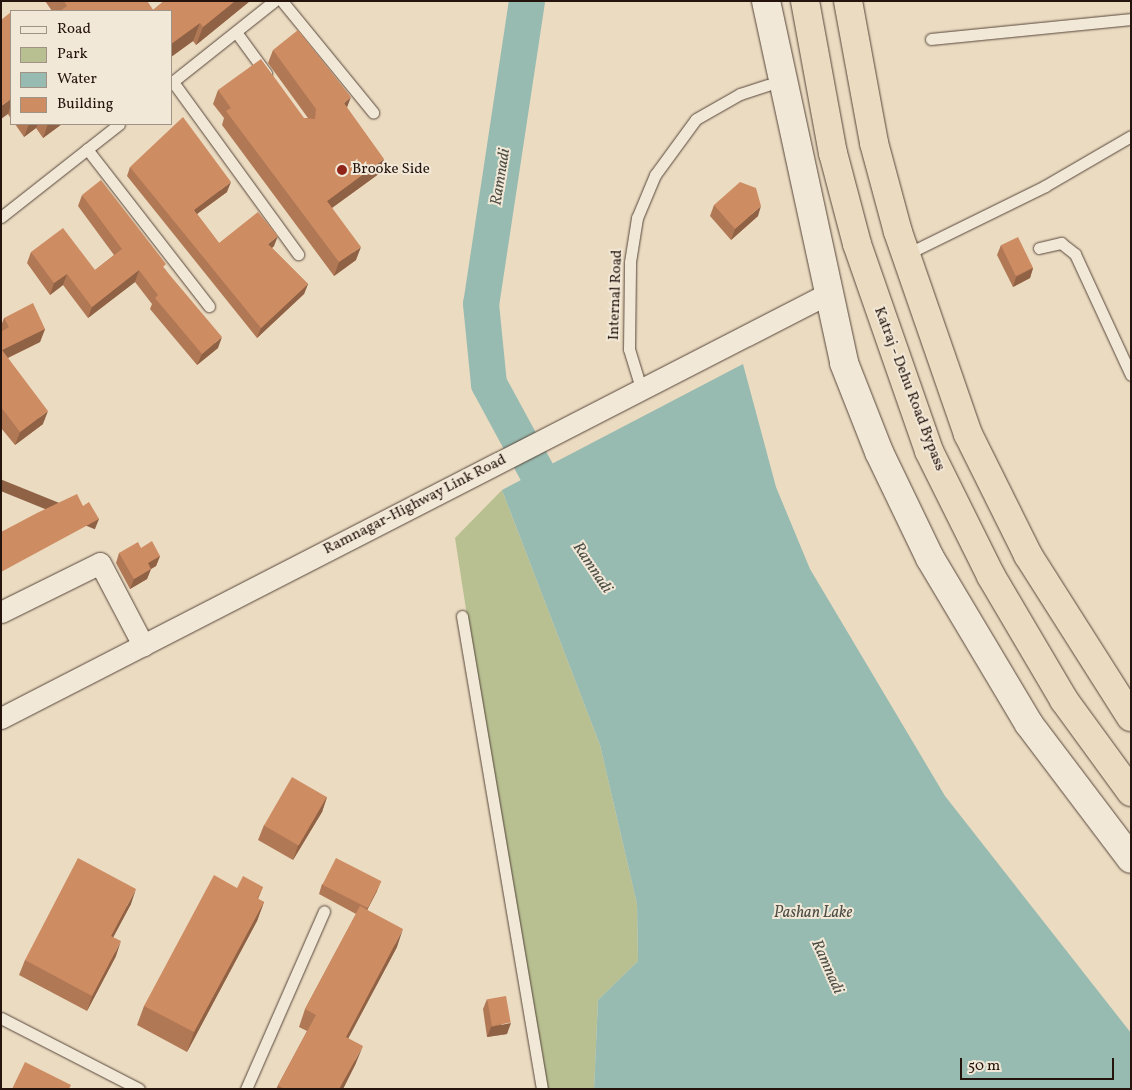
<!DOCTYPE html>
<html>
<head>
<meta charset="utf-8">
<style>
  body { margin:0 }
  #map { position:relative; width:1132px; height:1090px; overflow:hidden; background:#ebdbc1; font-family:Vollkorn,serif }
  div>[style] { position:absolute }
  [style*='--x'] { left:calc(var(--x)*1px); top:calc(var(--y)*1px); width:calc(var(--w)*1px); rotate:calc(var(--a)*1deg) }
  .green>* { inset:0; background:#b8c092 }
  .water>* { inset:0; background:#98bbb1 }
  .river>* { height:36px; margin:-18px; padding:0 18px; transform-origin:18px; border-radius:18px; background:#98bbb1 }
  .roads { filter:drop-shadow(0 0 1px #56463a) drop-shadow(0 0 1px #56463a) }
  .service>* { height:11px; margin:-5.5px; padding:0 5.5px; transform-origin:5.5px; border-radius:5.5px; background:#f2e8d7 }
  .minor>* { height:21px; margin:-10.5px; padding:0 10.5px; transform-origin:10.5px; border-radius:10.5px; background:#f2e8d7 }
  .tertiary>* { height:28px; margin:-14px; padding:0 14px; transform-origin:14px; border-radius:14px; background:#f2e8d7 }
  .trunk>* { height:28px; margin:-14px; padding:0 14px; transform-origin:14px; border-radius:14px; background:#ebdbc1 }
  .wall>* { inset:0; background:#b17855 }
  .shaded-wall>* { inset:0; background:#906245; transform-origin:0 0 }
  .building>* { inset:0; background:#ce8c63; transform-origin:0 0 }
  .dots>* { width:14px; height:14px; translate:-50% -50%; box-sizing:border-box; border:2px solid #f2e8d7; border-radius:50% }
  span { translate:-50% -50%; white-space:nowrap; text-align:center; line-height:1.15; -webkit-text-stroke:4px #f2e8d7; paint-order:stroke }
  .poi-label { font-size:15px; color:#24140d }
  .left { translate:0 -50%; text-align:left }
  .street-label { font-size:15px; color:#24140d }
  .water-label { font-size:16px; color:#4d4e46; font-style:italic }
  .frame { position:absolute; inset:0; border:2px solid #24140d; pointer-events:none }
  .legend { position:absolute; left:10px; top:10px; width:162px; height:115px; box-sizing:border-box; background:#f2e8d7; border:1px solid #a09386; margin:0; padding:6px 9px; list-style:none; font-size:15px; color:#24140d }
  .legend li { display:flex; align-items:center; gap:10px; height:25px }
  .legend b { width:25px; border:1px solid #a09386 }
  .scale { position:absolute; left:960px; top:1058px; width:154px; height:22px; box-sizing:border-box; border:2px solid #24140d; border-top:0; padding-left:6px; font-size:15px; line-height:18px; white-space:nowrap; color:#24140d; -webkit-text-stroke:4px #f2e8d7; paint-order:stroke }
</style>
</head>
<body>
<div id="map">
  <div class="green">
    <div style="clip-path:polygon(502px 490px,600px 745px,637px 904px,638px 961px,598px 1000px,594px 1089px,540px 1089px,455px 538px)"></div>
  </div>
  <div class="water">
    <div style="clip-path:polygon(743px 364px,776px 487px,810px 569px,945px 796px,1131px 1033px,1131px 1089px,594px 1089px,598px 1000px,638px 961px,637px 904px,600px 745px,502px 490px)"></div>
  </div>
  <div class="river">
    <div style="--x:527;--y:1;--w:306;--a:98.6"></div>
    <div style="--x:481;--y:304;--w:80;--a:84.3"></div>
    <div style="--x:489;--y:384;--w:149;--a:61.5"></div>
  </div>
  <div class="roads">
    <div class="service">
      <div style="--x:282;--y:1;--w:144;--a:50.7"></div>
      <div style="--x:236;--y:32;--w:51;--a:53.8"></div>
      <div style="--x:931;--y:39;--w:201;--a:-5.7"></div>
      <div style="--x:173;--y:82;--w:213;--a:54"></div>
      <div style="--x:171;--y:83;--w:132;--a:-38.5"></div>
      <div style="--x:87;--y:149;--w:199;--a:52.2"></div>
      <div style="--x:1;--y:217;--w:150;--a:-38.2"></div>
      <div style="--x:1039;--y:248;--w:23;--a:-13"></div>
      <div style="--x:1061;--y:243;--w:18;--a:38"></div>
      <div style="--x:1075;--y:254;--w:133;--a:65.2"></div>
      <div style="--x:905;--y:255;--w:156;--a:-26.2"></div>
      <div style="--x:1045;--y:186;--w:99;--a:-30.2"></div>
      <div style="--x:641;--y:388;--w:41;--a:-107.1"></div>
      <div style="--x:629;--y:349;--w:87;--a:-89.3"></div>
      <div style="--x:630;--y:262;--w:45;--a:-81"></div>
      <div style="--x:637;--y:218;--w:47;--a:-67.3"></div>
      <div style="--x:655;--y:175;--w:69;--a:-53.8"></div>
      <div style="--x:696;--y:119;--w:51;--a:-29.6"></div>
      <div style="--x:740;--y:94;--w:29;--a:-18"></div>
      <div style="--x:462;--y:616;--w:480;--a:80.4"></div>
      <div style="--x:1;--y:1018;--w:155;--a:27.2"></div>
      <div style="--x:246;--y:1089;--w:194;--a:-66.3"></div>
    </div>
    <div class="minor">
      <div style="--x:1;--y:612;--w:110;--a:-26.3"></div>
      <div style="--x:100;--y:563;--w:93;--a:62.3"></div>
      <div style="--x:1;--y:718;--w:931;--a:-27.17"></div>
    </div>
    <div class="tertiary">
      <div style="--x:766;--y:1;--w:370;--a:77.8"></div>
      <div style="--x:844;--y:363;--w:96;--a:68.5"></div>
      <div style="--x:879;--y:452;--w:118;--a:64.3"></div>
      <div style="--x:930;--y:558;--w:193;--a:59.2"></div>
      <div style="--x:1029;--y:724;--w:169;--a:52.9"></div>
    </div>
    <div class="trunk">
      <div style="--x:805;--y:1;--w:155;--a:79.6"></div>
      <div style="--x:833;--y:153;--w:94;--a:75.2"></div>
      <div style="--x:857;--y:244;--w:219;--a:70.8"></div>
      <div style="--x:929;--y:451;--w:140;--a:63.6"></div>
      <div style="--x:991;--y:576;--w:144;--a:59.5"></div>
      <div style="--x:1064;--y:700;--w:114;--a:53.9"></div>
      <div style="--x:848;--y:1;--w:144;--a:79.6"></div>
      <div style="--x:874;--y:143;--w:92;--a:74.9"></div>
      <div style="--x:898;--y:232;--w:214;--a:70.9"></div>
      <div style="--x:968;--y:434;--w:135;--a:63.6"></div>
      <div style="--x:1028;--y:555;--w:192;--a:57.6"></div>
    </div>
  </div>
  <div class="wall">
    <div style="clip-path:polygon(45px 1px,147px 1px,153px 10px,164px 1px,250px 1px,196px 45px,193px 41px,171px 57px,171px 11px,52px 11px)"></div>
    <div style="clip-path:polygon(11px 12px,11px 119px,8px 114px)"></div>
    <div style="clip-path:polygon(273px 50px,347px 108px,380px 173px,332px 208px,356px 260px,334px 276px,222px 125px,224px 118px,213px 104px,218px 90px,304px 118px,308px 118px,268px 63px)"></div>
    <div style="clip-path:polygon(15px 124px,62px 124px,43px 138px,36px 128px,24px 137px)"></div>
    <div style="clip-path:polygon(130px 167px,227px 192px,197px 214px,219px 243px,274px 246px,272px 248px,308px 284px,304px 294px,257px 338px,127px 176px)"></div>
    <div style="clip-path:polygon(82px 195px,165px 269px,218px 348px,197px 365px,150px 309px,152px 304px,135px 282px,88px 318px,63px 285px,50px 295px,27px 263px,31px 252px,95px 270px,114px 255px,78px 206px)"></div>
    <div style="clip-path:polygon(714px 205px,758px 216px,731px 240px,710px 216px)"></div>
    <div style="clip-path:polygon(1001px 245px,1033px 268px,1030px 278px,1013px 287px,997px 255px)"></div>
    <div style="clip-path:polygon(4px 318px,45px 329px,40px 342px,8px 358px,43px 424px,15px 445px,1px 428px,1px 326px)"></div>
    <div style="clip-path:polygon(141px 548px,160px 556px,156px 566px,151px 569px,147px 579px,130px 589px,116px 563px,119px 553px)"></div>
    <div style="clip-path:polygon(327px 797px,322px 812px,293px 860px,258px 840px,264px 825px)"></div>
    <div style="clip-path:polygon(322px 884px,377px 891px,367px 910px,397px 947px,348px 1038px,356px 1063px,343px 1089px,276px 1089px,307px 1031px,299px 1027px,305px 1009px,356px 914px,319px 894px)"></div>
    <div style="clip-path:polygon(263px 887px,258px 899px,264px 902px,257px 921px,187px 1052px,137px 1025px,144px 1006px,237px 888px)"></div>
    <div style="clip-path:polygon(131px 904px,113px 937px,116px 956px,87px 1011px,19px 975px,25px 960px)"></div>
    <div style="clip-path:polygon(487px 999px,507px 1034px,487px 1037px,483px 1009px)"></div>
  </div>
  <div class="shaded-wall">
    <div style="clip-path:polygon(235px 1px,250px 1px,196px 45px,203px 27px)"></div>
    <div style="clip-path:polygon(200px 23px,193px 41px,171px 57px,171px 44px)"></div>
    <div style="clip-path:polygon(351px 97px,346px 110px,344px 103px)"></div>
    <div style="clip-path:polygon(11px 99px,11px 105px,8px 114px,1px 119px,1px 106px)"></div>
    <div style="clip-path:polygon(29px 124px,38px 124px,36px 128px,24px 137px)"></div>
    <div style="clip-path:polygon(48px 124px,62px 124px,43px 138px)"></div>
    <div style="clip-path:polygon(384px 159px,380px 173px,322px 215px,327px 201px)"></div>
    <div style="clip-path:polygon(231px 182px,227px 192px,190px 219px,194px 210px)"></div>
    <div style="clip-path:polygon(761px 206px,758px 216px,731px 240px,735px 229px)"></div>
    <div style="clip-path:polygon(278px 236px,274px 246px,264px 254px,268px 244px)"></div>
    <div style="clip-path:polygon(361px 247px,356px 260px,334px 276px,339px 262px)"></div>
    <div style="clip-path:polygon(1033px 268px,1030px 278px,1013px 287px,1016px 277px)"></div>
    <div style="clip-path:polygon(139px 270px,135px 282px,88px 318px,92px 307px)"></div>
    <div style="clip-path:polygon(67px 274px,63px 285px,50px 295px,54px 283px)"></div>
    <div style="clip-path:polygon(308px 284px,304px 294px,257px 338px,261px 328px)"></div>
    <div style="clip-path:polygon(45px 329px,40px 342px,1px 361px,2px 350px)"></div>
    <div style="clip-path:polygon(222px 337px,218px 348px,197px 365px,202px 354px)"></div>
    <div style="clip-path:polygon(48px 411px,43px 424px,15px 445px,20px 432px)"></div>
    <div style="left:99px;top:519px;width:11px;height:111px;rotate:112deg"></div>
    <div style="clip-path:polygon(160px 556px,156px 566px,144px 573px,148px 563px)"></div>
    <div style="clip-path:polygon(151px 569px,147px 579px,130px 589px,134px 579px)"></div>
    <div style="clip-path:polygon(327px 797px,322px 812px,293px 860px,298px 846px)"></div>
    <div style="clip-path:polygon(381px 881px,377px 891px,363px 918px,367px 908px)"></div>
    <div style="clip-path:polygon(136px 889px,131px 904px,106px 951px,111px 936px)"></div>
    <div style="clip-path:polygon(264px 902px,257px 921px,187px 1052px,194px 1032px)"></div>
    <div style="clip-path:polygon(403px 929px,397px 947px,340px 1054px,346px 1037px)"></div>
    <div style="clip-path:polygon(121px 941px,116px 956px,87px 1011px,92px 996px)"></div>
    <div style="clip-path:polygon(511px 1023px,507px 1034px,487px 1037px,491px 1027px)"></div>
    <div style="clip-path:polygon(363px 1046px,356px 1063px,343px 1089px,339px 1089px)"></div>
  </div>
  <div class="building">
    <div style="clip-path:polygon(64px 1px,147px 1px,153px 10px,164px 1px,235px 1px,203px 27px,200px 23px,171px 44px,171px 11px,60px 11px,67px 6px)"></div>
    <div style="clip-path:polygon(11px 12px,11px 99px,1px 106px,1px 20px)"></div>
    <div style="clip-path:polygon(298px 30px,351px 97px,344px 103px,384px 159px,327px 201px,361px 247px,339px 262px,226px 111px,231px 108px,218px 90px,261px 59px,304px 118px,315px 119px,316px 109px,273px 50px)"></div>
    <div style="clip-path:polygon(183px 117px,231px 182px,194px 210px,219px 243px,258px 212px,278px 236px,268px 244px,308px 284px,261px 328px,130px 167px)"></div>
    <div style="clip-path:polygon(101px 180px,166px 264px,163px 267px,222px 337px,202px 354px,155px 298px,158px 295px,139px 270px,92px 307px,67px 274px,54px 283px,31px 252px,63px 228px,95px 270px,122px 249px,82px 195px)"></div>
    <div style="clip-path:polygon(740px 182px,756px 188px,761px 206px,735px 229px,714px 205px)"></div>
    <div style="left:1018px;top:237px;width:34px;height:19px;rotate:64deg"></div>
    <div style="clip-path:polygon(33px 303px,45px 329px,2px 350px,48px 411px,20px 432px,1px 407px,1px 332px,9px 327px,4px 318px)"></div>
    <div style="clip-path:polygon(77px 494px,83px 506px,89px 502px,99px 519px,1px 572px,1px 532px,37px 513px)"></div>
    <div style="clip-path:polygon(152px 541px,160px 556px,148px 563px,151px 569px,134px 579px,119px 553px,138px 542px,141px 548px)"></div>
    <div style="left:292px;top:777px;width:40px;height:56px;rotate:30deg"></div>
    <div style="clip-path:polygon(78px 858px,136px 889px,111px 936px,121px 941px,92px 996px,25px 960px)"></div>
    <div style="left:336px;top:858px;width:51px;height:30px;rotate:27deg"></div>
    <div style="clip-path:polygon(214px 875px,237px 888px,243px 876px,263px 887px,257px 898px,264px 902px,194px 1032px,144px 1006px)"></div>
    <div style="clip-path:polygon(360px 906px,403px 929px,346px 1037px,363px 1046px,339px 1089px,284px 1089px,278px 1085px,316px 1015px,305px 1009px)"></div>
    <div style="left:506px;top:996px;width:27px;height:19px;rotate:80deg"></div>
    <div style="clip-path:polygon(25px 1062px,71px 1085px,69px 1089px,12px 1089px)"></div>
  </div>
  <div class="dots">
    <div style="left:342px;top:170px;background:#8f2418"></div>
  </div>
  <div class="poi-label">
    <span class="left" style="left:352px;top:170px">Brooke Side</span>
  </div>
  <div class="street-label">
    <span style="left:616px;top:295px;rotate:-88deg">Internal Road</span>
    <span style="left:909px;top:389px;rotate:69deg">Katraj - Dehu Road Bypass</span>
    <span style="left:415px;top:505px;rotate:-27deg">Ramnagar-Highway Link Road</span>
  </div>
  <div class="water-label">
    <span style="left:501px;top:177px;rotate:-81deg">Ramnadi</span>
    <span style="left:592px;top:568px;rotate:56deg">Ramnadi</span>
    <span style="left:813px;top:913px">Pashan Lake</span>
    <span style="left:827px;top:967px;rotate:66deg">Ramnadi</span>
  </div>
  <div class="frame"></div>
  <ul class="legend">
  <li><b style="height:6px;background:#f2e8d7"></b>Road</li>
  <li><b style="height:14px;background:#b8c092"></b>Park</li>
  <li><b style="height:14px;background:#98bbb1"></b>Water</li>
  <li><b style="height:14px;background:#ce8c63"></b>Building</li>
  </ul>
  <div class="scale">50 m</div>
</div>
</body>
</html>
